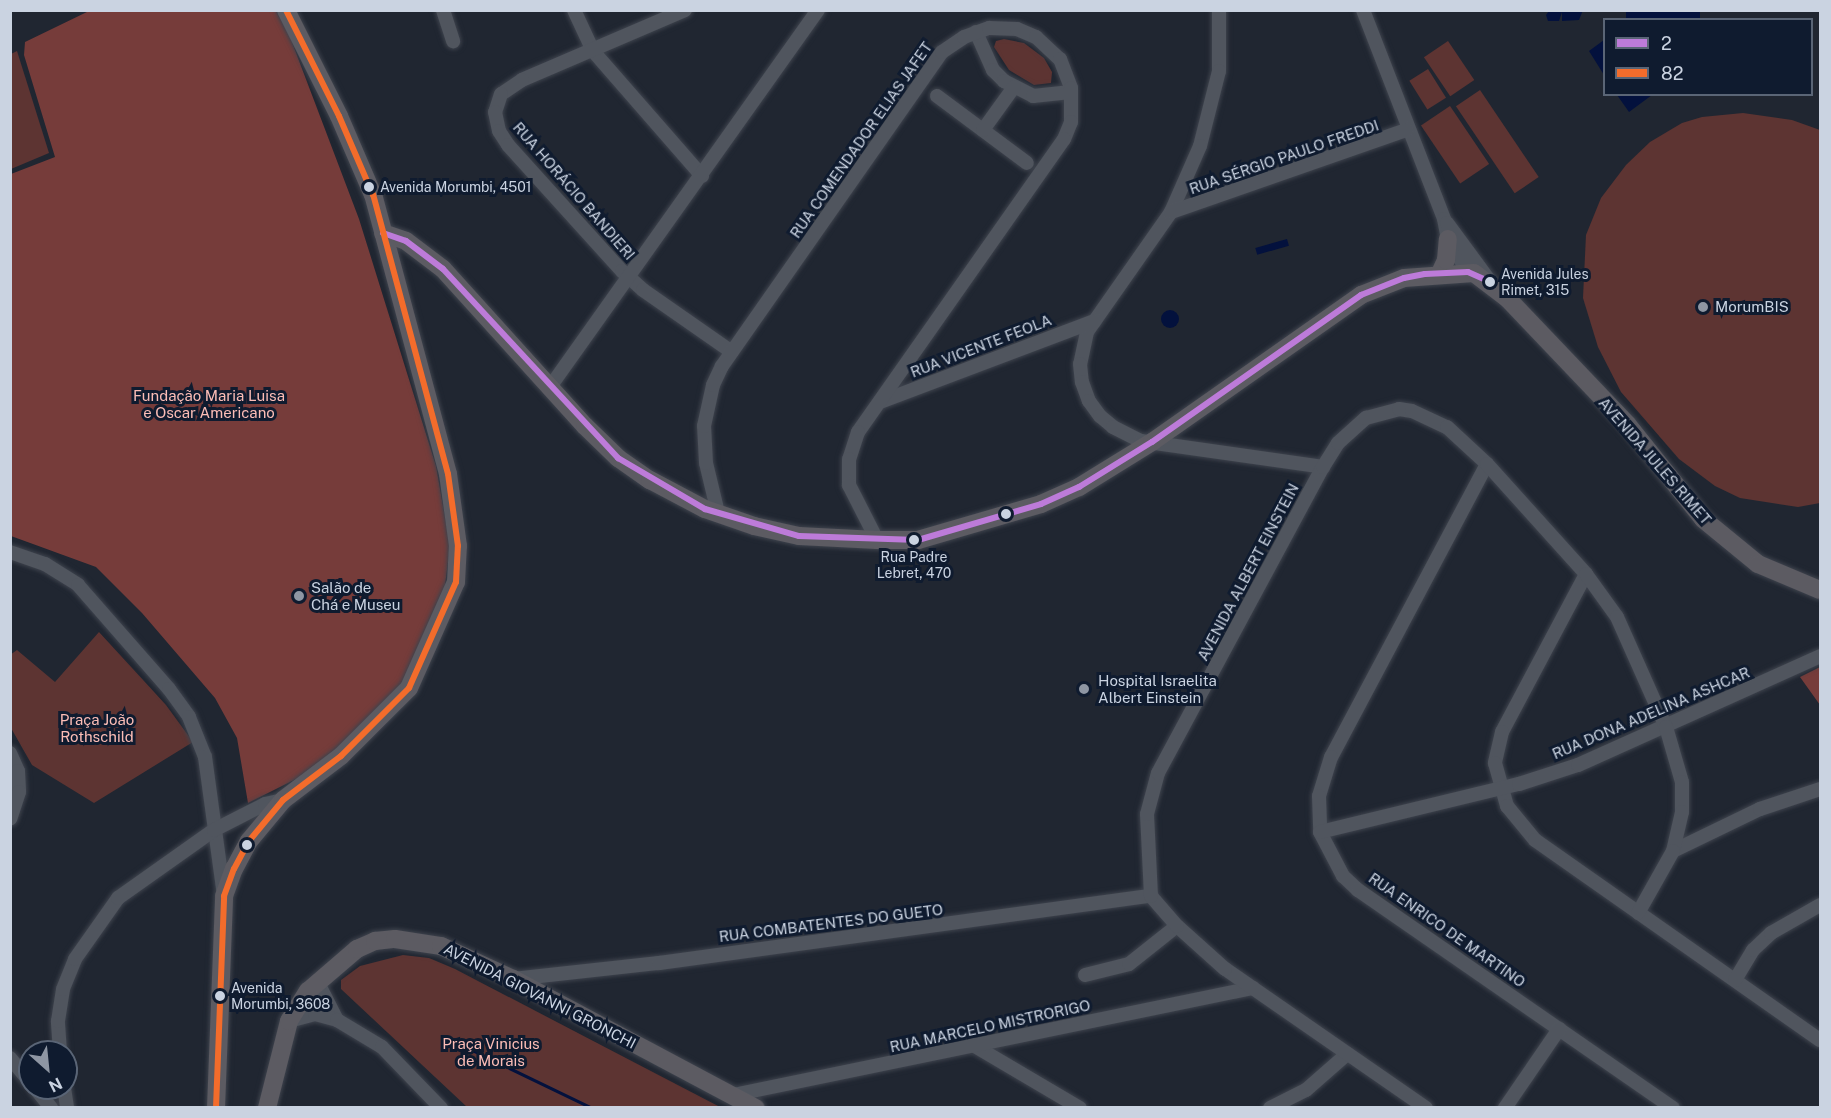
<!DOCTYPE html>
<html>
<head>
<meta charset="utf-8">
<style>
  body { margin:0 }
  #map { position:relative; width:1831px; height:1118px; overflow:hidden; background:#202631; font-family:"Public Sans",sans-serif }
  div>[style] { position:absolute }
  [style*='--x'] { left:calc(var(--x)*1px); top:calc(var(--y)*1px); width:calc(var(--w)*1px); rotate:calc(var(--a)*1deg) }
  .green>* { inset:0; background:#5d3432; transform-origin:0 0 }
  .forest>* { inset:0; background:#763c3a }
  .water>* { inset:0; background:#03113d; transform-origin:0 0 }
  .round { border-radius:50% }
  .stream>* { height:3px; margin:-1.5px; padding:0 1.5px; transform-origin:1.5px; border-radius:1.5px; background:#03113d }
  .roads { filter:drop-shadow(0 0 2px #3e434d) drop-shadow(0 0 2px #3e434d) }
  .minor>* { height:14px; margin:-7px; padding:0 7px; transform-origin:7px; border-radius:7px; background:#50555e }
  .major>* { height:18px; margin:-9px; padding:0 9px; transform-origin:9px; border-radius:9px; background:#5c5b62 }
  .bus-1>* { height:6px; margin:-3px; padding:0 3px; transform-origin:3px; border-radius:3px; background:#bd7bd9 }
  .bus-2>* { height:6px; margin:-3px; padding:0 3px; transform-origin:3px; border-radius:3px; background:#f36c2b }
  .dots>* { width:16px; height:16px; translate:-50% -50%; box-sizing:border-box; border:3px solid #0f1b2f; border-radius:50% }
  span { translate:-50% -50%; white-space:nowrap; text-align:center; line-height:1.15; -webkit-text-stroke:6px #0f1b2f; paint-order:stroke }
  .bus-label { font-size:14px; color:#cad3e1 }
  .left { translate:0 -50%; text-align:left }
  .street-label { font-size:15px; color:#cad3e1 }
  .poi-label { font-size:15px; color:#cad3e1 }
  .park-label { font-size:15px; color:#fcbdb6 }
  .frame { position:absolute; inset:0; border:12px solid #cad3e1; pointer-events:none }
  .legend { position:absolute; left:1603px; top:18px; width:210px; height:78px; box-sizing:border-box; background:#0f1b2f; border:2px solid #5a6576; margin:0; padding:8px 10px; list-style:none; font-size:18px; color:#cad3e1 }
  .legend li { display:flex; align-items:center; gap:12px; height:30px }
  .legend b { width:30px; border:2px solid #5a6576 }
  .north { position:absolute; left:18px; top:1040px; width:60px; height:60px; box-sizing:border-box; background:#0f1b2f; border:2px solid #5a6576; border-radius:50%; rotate:153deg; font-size:16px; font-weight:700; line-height:24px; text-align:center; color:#cad3e1 }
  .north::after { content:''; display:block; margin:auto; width:21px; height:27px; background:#8e96a3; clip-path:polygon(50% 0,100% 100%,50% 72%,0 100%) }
</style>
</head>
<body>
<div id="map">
  <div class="green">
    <div style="clip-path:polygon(1004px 39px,1024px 43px,1044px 58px,1052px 72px,1051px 83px,1034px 85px,1009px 70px,994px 47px,996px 41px)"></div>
    <div style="left:1448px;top:41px;width:47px;height:29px;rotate:56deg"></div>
    <div style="clip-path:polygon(17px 51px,49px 153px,11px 169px,11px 54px)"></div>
    <div style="left:1428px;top:69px;width:34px;height:22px;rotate:58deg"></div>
    <div style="left:1480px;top:90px;width:105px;height:29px;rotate:56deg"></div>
    <div style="left:1450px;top:106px;width:70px;height:35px;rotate:56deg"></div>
    <div style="clip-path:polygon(1743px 113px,1792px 120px,1820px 130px,1820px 503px,1798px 507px,1740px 498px,1715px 486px,1679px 459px,1621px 392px,1598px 347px,1583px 298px,1586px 235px,1601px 198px,1626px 165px,1650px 142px,1682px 123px,1702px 117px)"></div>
    <div style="clip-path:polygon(99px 632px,166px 705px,193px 742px,94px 803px,32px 765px,11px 728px,10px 655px,17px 650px,55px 682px)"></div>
    <div style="clip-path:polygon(403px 955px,429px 958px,455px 969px,720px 1107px,467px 1107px,341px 989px,341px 980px,360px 966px)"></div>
  </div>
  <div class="forest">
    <div style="clip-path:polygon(89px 11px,276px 11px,290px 37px,359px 219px,436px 466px,450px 546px,444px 593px,393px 704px,310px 772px,248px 803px,237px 738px,215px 698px,142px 613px,96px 567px,11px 536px,11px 174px,55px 157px,24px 55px,25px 42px)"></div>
    <div style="clip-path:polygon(1820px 667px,1820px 705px,1800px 677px)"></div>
  </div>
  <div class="water">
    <div style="clip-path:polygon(1583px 10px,1579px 20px,1562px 21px,1562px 12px,1559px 21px,1548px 21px,1546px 15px,1549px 11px)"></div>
    <div style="left:1626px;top:11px;width:74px;height:9px"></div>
    <div style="clip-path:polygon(1604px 40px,1604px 75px,1589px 51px)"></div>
    <div style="clip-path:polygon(1652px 95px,1629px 112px,1617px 95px,1652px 94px)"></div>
    <div style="left:1287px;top:239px;width:7px;height:33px;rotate:74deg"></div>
    <div class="round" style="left:1161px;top:310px;width:18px;height:18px"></div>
  </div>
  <div class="stream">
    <div style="--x:453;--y:1041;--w:154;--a:25.7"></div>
  </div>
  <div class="roads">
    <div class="minor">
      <div style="--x:443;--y:10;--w:33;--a:72"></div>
      <div style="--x:574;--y:10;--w:45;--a:65.1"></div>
      <div style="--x:593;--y:51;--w:166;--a:48.9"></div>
      <div style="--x:685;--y:10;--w:177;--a:156.8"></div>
      <div style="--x:522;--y:80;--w:25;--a:146"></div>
      <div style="--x:501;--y:94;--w:19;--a:108"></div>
      <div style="--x:495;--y:112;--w:19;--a:78"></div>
      <div style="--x:499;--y:131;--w:17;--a:57"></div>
      <div style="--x:508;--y:145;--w:170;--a:47.9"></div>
      <div style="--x:622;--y:271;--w:28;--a:42"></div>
      <div style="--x:643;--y:290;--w:108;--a:34.9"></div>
      <div style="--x:1219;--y:10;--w:61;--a:90"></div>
      <div style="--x:1219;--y:71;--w:77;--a:104.2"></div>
      <div style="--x:1200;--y:146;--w:72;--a:113.7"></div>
      <div style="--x:1171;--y:212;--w:146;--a:125"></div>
      <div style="--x:1087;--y:332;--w:33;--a:102"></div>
      <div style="--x:1080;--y:364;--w:18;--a:84"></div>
      <div style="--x:1082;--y:382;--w:20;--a:70"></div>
      <div style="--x:1089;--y:401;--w:19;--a:54"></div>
      <div style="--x:1100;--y:416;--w:17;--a:40"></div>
      <div style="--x:1113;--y:427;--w:31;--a:27"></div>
      <div style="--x:1141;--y:441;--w:184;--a:8.1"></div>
      <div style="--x:1363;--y:10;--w:224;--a:68.8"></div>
      <div style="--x:1444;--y:219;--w:20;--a:79"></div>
      <div style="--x:1448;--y:239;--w:39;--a:59"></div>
      <div style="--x:976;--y:32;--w:42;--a:65.9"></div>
      <div style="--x:993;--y:70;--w:16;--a:45"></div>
      <div style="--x:1004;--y:81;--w:33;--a:27"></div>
      <div style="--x:1033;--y:96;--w:38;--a:-6"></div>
      <div style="--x:937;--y:96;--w:112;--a:36.7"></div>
      <div style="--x:983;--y:130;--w:53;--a:-54.2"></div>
      <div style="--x:1171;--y:212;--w:250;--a:-19.2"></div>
      <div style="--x:1447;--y:223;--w:71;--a:53.6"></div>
      <div style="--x:550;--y:387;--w:463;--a:-54.6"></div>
      <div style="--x:880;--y:402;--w:229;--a:-20.7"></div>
      <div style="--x:1487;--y:464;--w:332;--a:118"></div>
      <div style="--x:1331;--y:757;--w:41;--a:107.1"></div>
      <div style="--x:1319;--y:796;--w:36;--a:88"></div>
      <div style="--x:1320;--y:832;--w:50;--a:62.4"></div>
      <div style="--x:1343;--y:876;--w:21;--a:43"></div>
      <div style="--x:1358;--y:890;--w:383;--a:34.7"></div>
      <div style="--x:718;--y:513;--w:51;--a:-103.5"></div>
      <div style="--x:706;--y:463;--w:37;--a:-93"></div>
      <div style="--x:704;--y:426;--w:42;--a:-77.6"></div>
      <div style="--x:713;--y:385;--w:21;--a:-65"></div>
      <div style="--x:722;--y:366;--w:383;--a:-55"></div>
      <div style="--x:942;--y:52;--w:27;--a:-34"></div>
      <div style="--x:964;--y:37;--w:27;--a:-20"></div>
      <div style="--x:989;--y:28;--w:28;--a:2"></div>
      <div style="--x:1017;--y:29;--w:21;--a:23"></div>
      <div style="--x:1036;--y:37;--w:33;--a:43"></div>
      <div style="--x:1060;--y:59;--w:31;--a:69"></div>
      <div style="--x:1071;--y:88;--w:34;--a:90"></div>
      <div style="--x:1071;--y:122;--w:18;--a:112"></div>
      <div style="--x:1064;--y:139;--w:358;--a:125.1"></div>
      <div style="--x:858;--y:432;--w:28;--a:108"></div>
      <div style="--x:849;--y:459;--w:26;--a:90"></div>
      <div style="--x:849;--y:485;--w:62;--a:63"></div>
      <div style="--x:10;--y:552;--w:37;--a:19"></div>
      <div style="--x:45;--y:564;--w:39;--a:32"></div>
      <div style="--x:78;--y:585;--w:138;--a:48.8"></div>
      <div style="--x:169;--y:689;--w:34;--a:54"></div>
      <div style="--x:189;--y:717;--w:43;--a:68.2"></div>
      <div style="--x:205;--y:757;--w:140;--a:82.2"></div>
      <div style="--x:1586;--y:574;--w:179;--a:118"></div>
      <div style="--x:1502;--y:732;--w:32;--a:103"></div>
      <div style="--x:1495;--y:763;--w:45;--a:74.4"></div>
      <div style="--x:1507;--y:806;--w:44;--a:50.5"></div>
      <div style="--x:1535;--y:840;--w:348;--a:35.1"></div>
      <div style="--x:10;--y:753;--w:20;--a:66"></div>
      <div style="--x:18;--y:771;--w:21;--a:87"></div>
      <div style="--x:19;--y:792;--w:28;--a:108"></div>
      <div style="--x:1320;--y:832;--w:205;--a:-13.6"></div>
      <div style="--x:1519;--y:784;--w:62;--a:-17.9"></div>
      <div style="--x:1578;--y:765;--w:265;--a:-24.2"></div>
      <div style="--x:1673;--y:851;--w:97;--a:-25.8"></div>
      <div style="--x:1760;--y:809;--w:63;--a:-18.4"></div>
      <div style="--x:1085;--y:975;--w:45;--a:-14"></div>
      <div style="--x:1129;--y:964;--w:61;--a:-38.4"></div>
      <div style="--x:513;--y:979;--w:147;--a:-6.3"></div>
      <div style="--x:659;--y:963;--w:497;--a:-7.8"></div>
      <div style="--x:1735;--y:980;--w:35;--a:-59"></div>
      <div style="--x:1753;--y:950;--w:25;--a:-43"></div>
      <div style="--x:1771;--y:933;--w:56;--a:-29.7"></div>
      <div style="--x:317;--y:981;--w:44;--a:62.9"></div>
      <div style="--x:289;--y:1021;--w:27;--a:-15"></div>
      <div style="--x:315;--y:1014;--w:23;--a:15"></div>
      <div style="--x:337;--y:1020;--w:52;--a:31"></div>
      <div style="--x:382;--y:1047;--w:85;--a:46"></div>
      <div style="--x:973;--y:1045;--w:124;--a:30.5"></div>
      <div style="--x:60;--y:1052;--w:31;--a:-94"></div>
      <div style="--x:58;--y:1021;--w:32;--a:-81"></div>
      <div style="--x:63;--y:989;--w:32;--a:-68"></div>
      <div style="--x:75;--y:959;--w:75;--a:-54.8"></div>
      <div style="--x:118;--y:898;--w:118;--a:-35.3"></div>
      <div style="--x:214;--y:830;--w:57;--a:-27"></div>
      <div style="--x:265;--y:804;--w:18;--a:-13"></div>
      <div style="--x:10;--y:1058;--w:31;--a:50"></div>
      <div style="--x:35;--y:1088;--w:26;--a:51"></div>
      <div style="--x:64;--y:1088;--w:20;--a:81"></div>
      <div style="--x:733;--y:1095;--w:531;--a:-11.63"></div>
      <div style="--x:1270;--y:1108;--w:40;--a:-26.6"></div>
      <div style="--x:1306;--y:1090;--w:55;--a:-41.3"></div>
      <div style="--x:1426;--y:1108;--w:244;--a:-145.3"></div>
      <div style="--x:1225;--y:969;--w:64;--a:-138.1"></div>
      <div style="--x:1177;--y:926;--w:40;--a:-131"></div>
      <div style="--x:1151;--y:896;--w:82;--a:-92.8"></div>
      <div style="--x:1147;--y:814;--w:42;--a:-75"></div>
      <div style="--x:1158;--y:773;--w:348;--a:-61.7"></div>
      <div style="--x:1323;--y:467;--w:28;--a:-58"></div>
      <div style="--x:1338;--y:443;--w:38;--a:-42"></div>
      <div style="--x:1366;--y:418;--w:34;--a:-15"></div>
      <div style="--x:1399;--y:409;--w:13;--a:9"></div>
      <div style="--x:1412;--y:411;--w:38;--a:25"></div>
      <div style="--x:1447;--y:427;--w:54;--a:42.8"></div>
      <div style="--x:1487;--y:464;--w:148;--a:48"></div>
      <div style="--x:1586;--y:574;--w:53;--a:54.2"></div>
      <div style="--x:1617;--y:617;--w:120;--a:66"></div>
      <div style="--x:1666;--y:727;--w:57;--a:73.8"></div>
      <div style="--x:1682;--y:782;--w:30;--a:90"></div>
      <div style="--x:1682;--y:812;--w:40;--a:103"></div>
      <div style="--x:1673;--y:851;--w:71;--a:119.4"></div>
      <div style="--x:1505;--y:1108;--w:96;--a:-55.6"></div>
    </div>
    <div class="major">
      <div style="--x:383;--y:233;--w:24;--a:19"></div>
      <div style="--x:406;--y:241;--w:46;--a:37.1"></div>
      <div style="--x:443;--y:269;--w:212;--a:47.9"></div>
      <div style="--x:585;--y:426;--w:46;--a:44.1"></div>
      <div style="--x:618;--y:458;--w:39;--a:35"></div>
      <div style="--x:650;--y:480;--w:62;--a:27.8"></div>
      <div style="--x:705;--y:509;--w:52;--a:19.1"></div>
      <div style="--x:754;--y:526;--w:46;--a:12.5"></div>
      <div style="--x:799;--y:536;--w:78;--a:2.9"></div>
      <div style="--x:877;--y:540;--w:41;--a:0"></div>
      <div style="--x:918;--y:540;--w:128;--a:-16.3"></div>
      <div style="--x:1041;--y:504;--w:42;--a:-24.1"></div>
      <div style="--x:1079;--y:487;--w:86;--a:-31.7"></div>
      <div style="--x:1152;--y:442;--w:256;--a:-35.1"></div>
      <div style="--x:1361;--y:295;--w:46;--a:-21.6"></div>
      <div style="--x:1404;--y:278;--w:70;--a:-4.1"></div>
      <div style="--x:1474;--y:273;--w:43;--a:37.4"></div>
      <div style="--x:1508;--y:299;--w:173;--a:46.4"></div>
      <div style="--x:1627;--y:424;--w:122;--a:51.3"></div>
      <div style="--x:1703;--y:519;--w:71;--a:39.3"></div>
      <div style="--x:1758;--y:564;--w:67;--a:22.8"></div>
      <div style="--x:1440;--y:273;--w:14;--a:-65"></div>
      <div style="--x:1446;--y:260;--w:21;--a:-85"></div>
      <div style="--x:216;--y:1108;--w:212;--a:-87.8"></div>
      <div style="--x:224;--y:896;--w:29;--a:-70"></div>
      <div style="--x:234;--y:869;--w:32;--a:-62"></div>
      <div style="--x:249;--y:841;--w:53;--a:-50.3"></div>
      <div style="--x:283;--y:800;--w:73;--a:-37.2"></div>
      <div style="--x:341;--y:756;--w:96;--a:-45"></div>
      <div style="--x:409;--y:688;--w:116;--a:-66.1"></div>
      <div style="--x:456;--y:582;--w:36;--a:-87"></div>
      <div style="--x:458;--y:546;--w:73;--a:-97.9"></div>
      <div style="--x:448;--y:474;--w:289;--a:-105"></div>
      <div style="--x:373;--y:195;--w:86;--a:-113.3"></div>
      <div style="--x:339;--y:116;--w:119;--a:-116.6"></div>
      <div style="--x:267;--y:1108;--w:90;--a:-75.8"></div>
      <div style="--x:289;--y:1021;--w:36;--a:-58"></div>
      <div style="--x:308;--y:991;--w:65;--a:-40.6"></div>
      <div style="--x:357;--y:949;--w:20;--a:-24"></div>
      <div style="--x:375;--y:941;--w:20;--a:-6"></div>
      <div style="--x:395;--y:939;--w:47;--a:8.7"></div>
      <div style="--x:441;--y:946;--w:79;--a:24.6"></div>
      <div style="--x:513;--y:979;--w:275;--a:28"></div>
    </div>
  </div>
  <div class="bus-1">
    <div style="--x:383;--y:233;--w:24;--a:19"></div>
    <div style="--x:406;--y:241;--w:46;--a:37.1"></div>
    <div style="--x:443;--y:269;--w:258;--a:47.2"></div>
    <div style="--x:618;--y:458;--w:101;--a:30.4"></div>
    <div style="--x:705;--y:509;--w:98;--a:16"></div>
    <div style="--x:799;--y:536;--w:119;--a:1.9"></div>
    <div style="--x:918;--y:540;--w:128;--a:-16.3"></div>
    <div style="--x:1041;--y:504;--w:42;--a:-24.1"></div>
    <div style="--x:1079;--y:487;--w:86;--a:-31.7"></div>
    <div style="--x:1152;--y:442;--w:256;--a:-35.1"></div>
    <div style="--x:1361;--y:295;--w:46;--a:-21.6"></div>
    <div style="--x:1404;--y:278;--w:21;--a:-11"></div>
    <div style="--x:1425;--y:274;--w:43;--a:-2.7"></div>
    <div style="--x:1468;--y:272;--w:24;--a:24"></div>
  </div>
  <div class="bus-2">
    <div style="--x:216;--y:1108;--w:212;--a:-87.8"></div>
    <div style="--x:224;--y:896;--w:29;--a:-70"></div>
    <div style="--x:234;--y:869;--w:32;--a:-62"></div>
    <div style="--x:249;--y:841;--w:53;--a:-50.3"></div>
    <div style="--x:283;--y:800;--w:73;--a:-37.2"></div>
    <div style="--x:341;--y:756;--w:96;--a:-45"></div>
    <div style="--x:409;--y:688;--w:116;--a:-66.1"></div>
    <div style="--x:456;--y:582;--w:36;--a:-87"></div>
    <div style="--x:458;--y:546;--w:73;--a:-97.9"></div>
    <div style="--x:448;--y:474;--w:289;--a:-105"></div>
    <div style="--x:373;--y:195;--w:86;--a:-113.3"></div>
    <div style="--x:339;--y:116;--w:119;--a:-116.6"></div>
  </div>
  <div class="dots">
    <div style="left:369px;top:187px;background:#cad3e1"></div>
    <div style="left:1490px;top:282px;background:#cad3e1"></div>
    <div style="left:1703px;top:307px;background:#8e96a3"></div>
    <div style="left:1006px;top:514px;background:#cad3e1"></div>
    <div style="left:914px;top:540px;background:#cad3e1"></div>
    <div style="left:299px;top:596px;background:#8e96a3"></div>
    <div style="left:1084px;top:689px;background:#8e96a3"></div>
    <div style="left:247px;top:845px;background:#cad3e1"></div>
    <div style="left:220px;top:996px;background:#cad3e1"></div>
  </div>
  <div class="bus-label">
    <span class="left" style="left:380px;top:187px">Avenida Morumbi, 4501</span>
    <span class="left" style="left:1501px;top:282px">Avenida Jules<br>Rimet, 315</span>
    <span style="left:914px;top:565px">Rua Padre<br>Lebret, 470</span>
    <span class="left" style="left:231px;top:996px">Avenida<br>Morumbi, 3608</span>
  </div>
  <div class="street-label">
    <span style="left:861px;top:140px;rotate:-55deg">RUA COMENDADOR ELIAS JAFET</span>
    <span style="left:1284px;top:157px;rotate:-19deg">RUA SÉRGIO PAULO FREDDI</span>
    <span style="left:574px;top:191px;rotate:49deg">RUA HORÁCIO BANDIERI</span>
    <span style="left:981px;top:346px;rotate:-21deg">RUA VICENTE FEOLA</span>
    <span style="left:1655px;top:461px;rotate:49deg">AVENIDA JULES RIMET</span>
    <span style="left:1248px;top:572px;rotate:-62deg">AVENIDA ALBERT EINSTEIN</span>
    <span style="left:1651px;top:713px;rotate:-23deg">RUA DONA ADELINA ASHCAR</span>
    <span style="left:831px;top:923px;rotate:-7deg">RUA COMBATENTES DO GUETO</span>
    <span style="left:1447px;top:930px;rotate:35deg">RUA ENRICO DE MARTINO</span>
    <span style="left:540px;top:996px;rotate:27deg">AVENIDA GIOVANNI GRONCHI</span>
    <span style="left:990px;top:1026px;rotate:-12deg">RUA MARCELO MISTRORIGO</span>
  </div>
  <div class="poi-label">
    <span class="left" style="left:1715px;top:307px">MorumBIS</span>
    <span class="left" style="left:311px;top:596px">Salão de<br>Chá e Museu</span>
    <span class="left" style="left:1098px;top:689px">Hospital Israelita<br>Albert Einstein</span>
  </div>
  <div class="park-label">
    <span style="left:209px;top:404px">Fundação Maria Luisa<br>e Oscar Americano</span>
    <span style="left:97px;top:728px">Praça João<br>Rothschild</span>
    <span style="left:491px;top:1052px">Praça Vinicius<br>de Morais</span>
  </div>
  <div class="frame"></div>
  <ul class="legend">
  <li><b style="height:8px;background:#bd7bd9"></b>2</li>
  <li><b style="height:8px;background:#f36c2b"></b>82</li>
  </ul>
  <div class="north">N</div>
</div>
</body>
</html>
